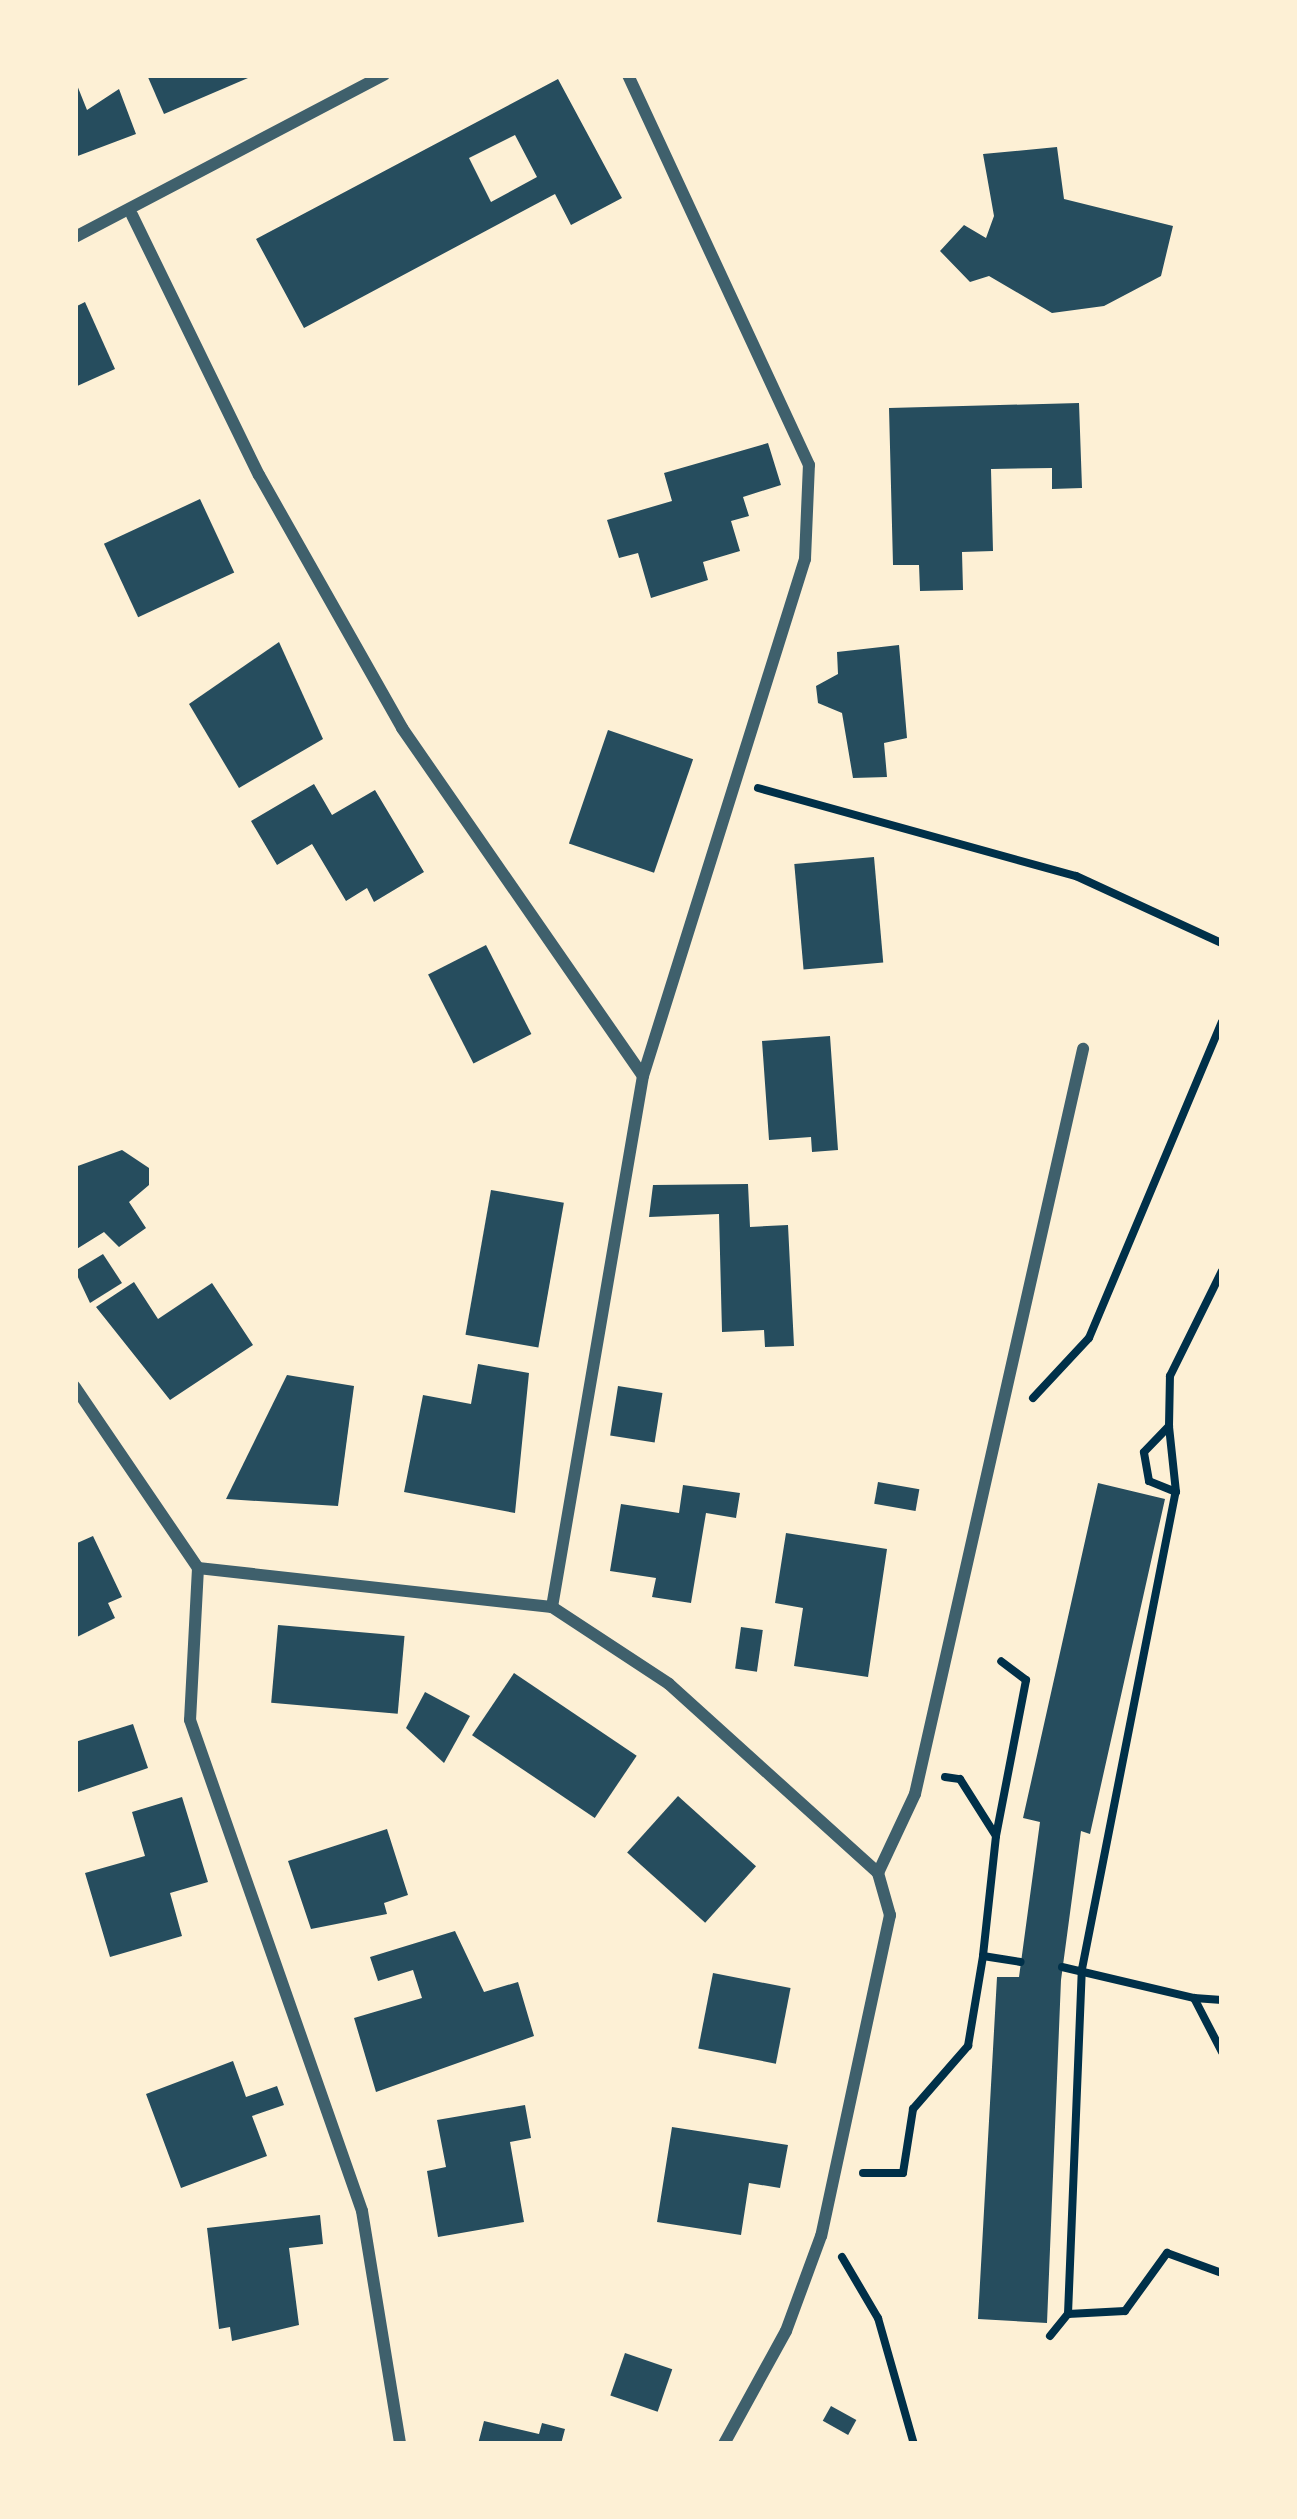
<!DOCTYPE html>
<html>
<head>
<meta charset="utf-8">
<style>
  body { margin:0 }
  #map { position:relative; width:1297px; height:2519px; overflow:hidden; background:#fdf0d5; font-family:"Fira Sans",sans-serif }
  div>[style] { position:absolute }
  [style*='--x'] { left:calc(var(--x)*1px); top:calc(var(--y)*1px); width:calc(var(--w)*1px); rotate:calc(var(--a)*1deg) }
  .building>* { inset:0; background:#264d5e; transform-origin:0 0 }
  .path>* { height:8px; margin:-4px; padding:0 4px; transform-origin:4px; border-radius:4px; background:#003049 }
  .minor>* { height:12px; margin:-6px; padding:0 6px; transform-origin:6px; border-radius:6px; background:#3f606c }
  span { translate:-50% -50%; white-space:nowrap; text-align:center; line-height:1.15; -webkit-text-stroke:12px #fdf0d5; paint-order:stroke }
  .frame { position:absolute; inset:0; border:78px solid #fdf0d5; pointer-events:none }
</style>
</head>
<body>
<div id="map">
  <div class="building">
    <div style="clip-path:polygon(147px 75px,255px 75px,164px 114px)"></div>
    <div style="clip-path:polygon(evenodd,558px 79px,622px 198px,571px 225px,555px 194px,304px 328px,256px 239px,558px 79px,515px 135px,537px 177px,491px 202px,469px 158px,515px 135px)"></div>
    <div style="clip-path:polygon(75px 80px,87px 110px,119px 89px,136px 134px,75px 157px)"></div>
    <div style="clip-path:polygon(1057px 147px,1064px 199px,1173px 226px,1161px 276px,1104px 306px,1052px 313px,989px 276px,970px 282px,940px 251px,964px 225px,986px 238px,994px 216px,983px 154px)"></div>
    <div style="clip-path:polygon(85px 302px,115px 369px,75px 387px,75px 307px)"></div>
    <div style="clip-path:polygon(1079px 403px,1082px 488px,1052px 489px,1052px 468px,991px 469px,993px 551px,962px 552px,963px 590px,920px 591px,919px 565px,893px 565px,889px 408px)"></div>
    <div style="clip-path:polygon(768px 443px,781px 485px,743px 497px,749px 516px,731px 521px,740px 551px,703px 562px,708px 580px,651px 598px,638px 553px,619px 558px,607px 520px,672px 501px,664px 473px)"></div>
    <div style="left:200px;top:499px;width:81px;height:106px;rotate:65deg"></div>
    <div style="clip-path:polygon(279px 642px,323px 739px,239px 788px,189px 704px)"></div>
    <div style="clip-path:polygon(899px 645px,907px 738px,884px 743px,887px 777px,853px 778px,842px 713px,818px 703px,816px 686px,838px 674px,837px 652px)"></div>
    <div style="left:608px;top:730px;width:90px;height:120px;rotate:19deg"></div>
    <div style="clip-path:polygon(314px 784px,332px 815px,375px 790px,424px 872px,374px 902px,367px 888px,346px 901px,312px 844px,277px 865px,251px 821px)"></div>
    <div style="left:874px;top:857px;width:106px;height:80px;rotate:85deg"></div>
    <div style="left:486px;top:945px;width:100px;height:65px;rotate:63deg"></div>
    <div style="clip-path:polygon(830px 1036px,838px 1150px,812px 1152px,811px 1137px,769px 1140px,762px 1041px)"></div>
    <div style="clip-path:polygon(122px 1150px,149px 1168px,149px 1185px,129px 1202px,146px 1228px,119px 1247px,104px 1232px,75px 1250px,75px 1167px)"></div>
    <div style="clip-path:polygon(748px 1184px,750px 1227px,788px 1225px,794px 1346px,765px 1347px,764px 1330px,722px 1332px,719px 1214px,649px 1217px,653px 1185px)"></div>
    <div style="left:491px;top:1190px;width:74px;height:147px;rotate:10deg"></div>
    <div style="clip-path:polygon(103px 1254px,122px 1283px,90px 1303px,75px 1271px)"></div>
    <div style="clip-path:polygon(134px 1282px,158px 1319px,212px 1283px,253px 1345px,170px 1400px,96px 1307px)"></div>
    <div style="clip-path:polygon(478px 1364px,529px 1373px,515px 1513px,404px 1492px,423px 1395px,471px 1404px)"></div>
    <div style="clip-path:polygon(287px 1375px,354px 1386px,338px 1506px,226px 1499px)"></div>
    <div style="left:618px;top:1386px;width:45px;height:50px;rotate:9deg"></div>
    <div style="left:878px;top:1482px;width:42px;height:22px;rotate:10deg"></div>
    <div style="clip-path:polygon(1098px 1483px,1165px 1499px,1090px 1834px,1081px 1831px,1061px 1980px,1047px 2323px,978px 2319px,997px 1977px,1019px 1977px,1040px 1822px,1023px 1818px)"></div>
    <div style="clip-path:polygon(683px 1485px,740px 1493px,736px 1518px,706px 1513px,691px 1603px,652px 1597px,656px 1578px,610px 1571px,621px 1504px,679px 1513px)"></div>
    <div style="clip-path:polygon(786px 1533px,887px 1549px,868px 1677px,794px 1666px,803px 1608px,775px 1603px)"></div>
    <div style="clip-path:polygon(93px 1536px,122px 1597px,108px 1603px,115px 1618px,75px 1638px,75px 1544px)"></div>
    <div style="left:278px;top:1625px;width:127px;height:78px;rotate:5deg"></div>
    <div style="left:741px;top:1627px;width:22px;height:42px;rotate:8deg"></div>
    <div style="left:514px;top:1673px;width:148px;height:75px;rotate:34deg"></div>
    <div style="clip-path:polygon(425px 1692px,470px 1716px,444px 1763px,406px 1728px)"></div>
    <div style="clip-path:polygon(133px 1724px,148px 1768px,75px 1793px,75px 1742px)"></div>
    <div style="left:678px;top:1796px;width:105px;height:76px;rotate:42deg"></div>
    <div style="clip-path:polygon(182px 1797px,208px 1882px,170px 1893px,182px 1936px,110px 1957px,85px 1873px,145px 1856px,132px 1812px)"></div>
    <div style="clip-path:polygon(387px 1829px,408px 1895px,384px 1903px,387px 1914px,311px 1929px,288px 1861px)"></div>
    <div style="clip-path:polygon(455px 1931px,484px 1992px,518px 1982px,534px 2036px,376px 2092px,354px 2018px,422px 1998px,413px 1970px,378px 1981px,370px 1957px)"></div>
    <div style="left:713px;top:1973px;width:79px;height:77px;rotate:11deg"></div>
    <div style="clip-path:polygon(233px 2061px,246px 2097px,277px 2086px,284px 2105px,252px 2116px,267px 2156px,181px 2188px,146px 2094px)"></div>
    <div style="clip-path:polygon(525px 2105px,531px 2138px,510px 2142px,524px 2222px,438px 2237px,427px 2171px,446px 2167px,437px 2120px)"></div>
    <div style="clip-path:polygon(672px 2127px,788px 2145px,780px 2188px,749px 2183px,741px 2235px,657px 2222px)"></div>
    <div style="clip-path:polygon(320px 2215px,323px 2244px,289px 2248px,299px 2325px,232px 2341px,230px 2327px,219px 2329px,207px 2228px)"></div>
    <div style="left:625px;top:2353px;width:50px;height:45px;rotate:19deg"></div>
    <div style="left:831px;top:2406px;width:29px;height:17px;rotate:29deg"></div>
    <div style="clip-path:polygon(484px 2421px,539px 2434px,542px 2423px,565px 2429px,561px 2444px,478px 2444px)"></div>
  </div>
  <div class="path">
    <div style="--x:758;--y:788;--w:330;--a:15.5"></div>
    <div style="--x:1076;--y:876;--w:161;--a:24.7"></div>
    <div style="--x:1033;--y:1398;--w:82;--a:-47"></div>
    <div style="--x:1089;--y:1338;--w:343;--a:-67.2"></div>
    <div style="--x:1176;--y:1492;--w:29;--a:-158"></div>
    <div style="--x:1149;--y:1481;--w:29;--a:-100"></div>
    <div style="--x:1144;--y:1452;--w:36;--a:-46"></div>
    <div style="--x:1169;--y:1426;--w:50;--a:-88.9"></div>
    <div style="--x:1170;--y:1376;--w:117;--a:-63.7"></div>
    <div style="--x:945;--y:1777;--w:15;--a:8"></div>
    <div style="--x:960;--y:1779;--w:67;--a:57.7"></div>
    <div style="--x:996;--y:1836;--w:121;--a:96.2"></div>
    <div style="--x:983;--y:1956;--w:38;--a:9"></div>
    <div style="--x:996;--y:1836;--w:159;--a:-79.1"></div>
    <div style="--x:1026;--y:1680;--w:31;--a:-143"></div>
    <div style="--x:1062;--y:1967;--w:136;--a:13.2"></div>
    <div style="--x:1194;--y:1998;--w:61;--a:62.6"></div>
    <div style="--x:1194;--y:1998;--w:28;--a:4"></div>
    <div style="--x:863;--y:2173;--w:40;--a:0"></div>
    <div style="--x:903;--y:2173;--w:65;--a:-81.1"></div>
    <div style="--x:913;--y:2109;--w:84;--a:-48.9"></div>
    <div style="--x:968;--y:2046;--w:91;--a:-80.5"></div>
    <div style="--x:842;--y:2257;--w:71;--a:59.5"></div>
    <div style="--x:878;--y:2318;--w:131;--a:74.1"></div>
    <div style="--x:1068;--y:2314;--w:345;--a:-87.7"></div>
    <div style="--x:1082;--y:1969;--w:486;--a:-78.9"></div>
    <div style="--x:1176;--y:1492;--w:66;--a:-96.1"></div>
    <div style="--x:1050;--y:2336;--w:28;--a:-51"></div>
    <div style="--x:1068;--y:2314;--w:57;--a:-3"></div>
    <div style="--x:1125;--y:2311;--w:72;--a:-54.1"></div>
    <div style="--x:1167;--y:2253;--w:59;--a:20"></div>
  </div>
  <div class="minor">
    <div style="--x:132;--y:215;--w:289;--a:64"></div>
    <div style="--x:259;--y:475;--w:291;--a:60.5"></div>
    <div style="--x:402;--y:728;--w:423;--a:55.3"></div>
    <div style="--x:75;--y:237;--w:349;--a:-27.7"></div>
    <div style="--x:75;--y:1387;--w:219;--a:55.8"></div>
    <div style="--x:198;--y:1568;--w:152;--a:93"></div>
    <div style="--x:190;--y:1720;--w:520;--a:70.69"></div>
    <div style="--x:362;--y:2211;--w:236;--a:80.7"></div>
    <div style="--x:198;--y:1568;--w:356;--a:6.3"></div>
    <div style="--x:552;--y:1607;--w:140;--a:33.3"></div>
    <div style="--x:669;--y:1684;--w:282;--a:42.1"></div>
    <div style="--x:878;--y:1873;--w:44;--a:74.1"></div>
    <div style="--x:890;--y:1915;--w:328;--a:102.1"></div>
    <div style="--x:821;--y:2236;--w:101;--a:110.2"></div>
    <div style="--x:786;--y:2331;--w:129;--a:118.8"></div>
    <div style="--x:552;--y:1607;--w:539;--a:-80.28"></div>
    <div style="--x:643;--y:1076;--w:542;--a:-72.6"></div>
    <div style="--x:805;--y:559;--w:94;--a:-87.6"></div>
    <div style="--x:809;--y:465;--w:430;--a:-114.9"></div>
    <div style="--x:878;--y:1873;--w:87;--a:-64.9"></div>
    <div style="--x:915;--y:1794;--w:764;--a:-77.29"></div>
  </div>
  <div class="frame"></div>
</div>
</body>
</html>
